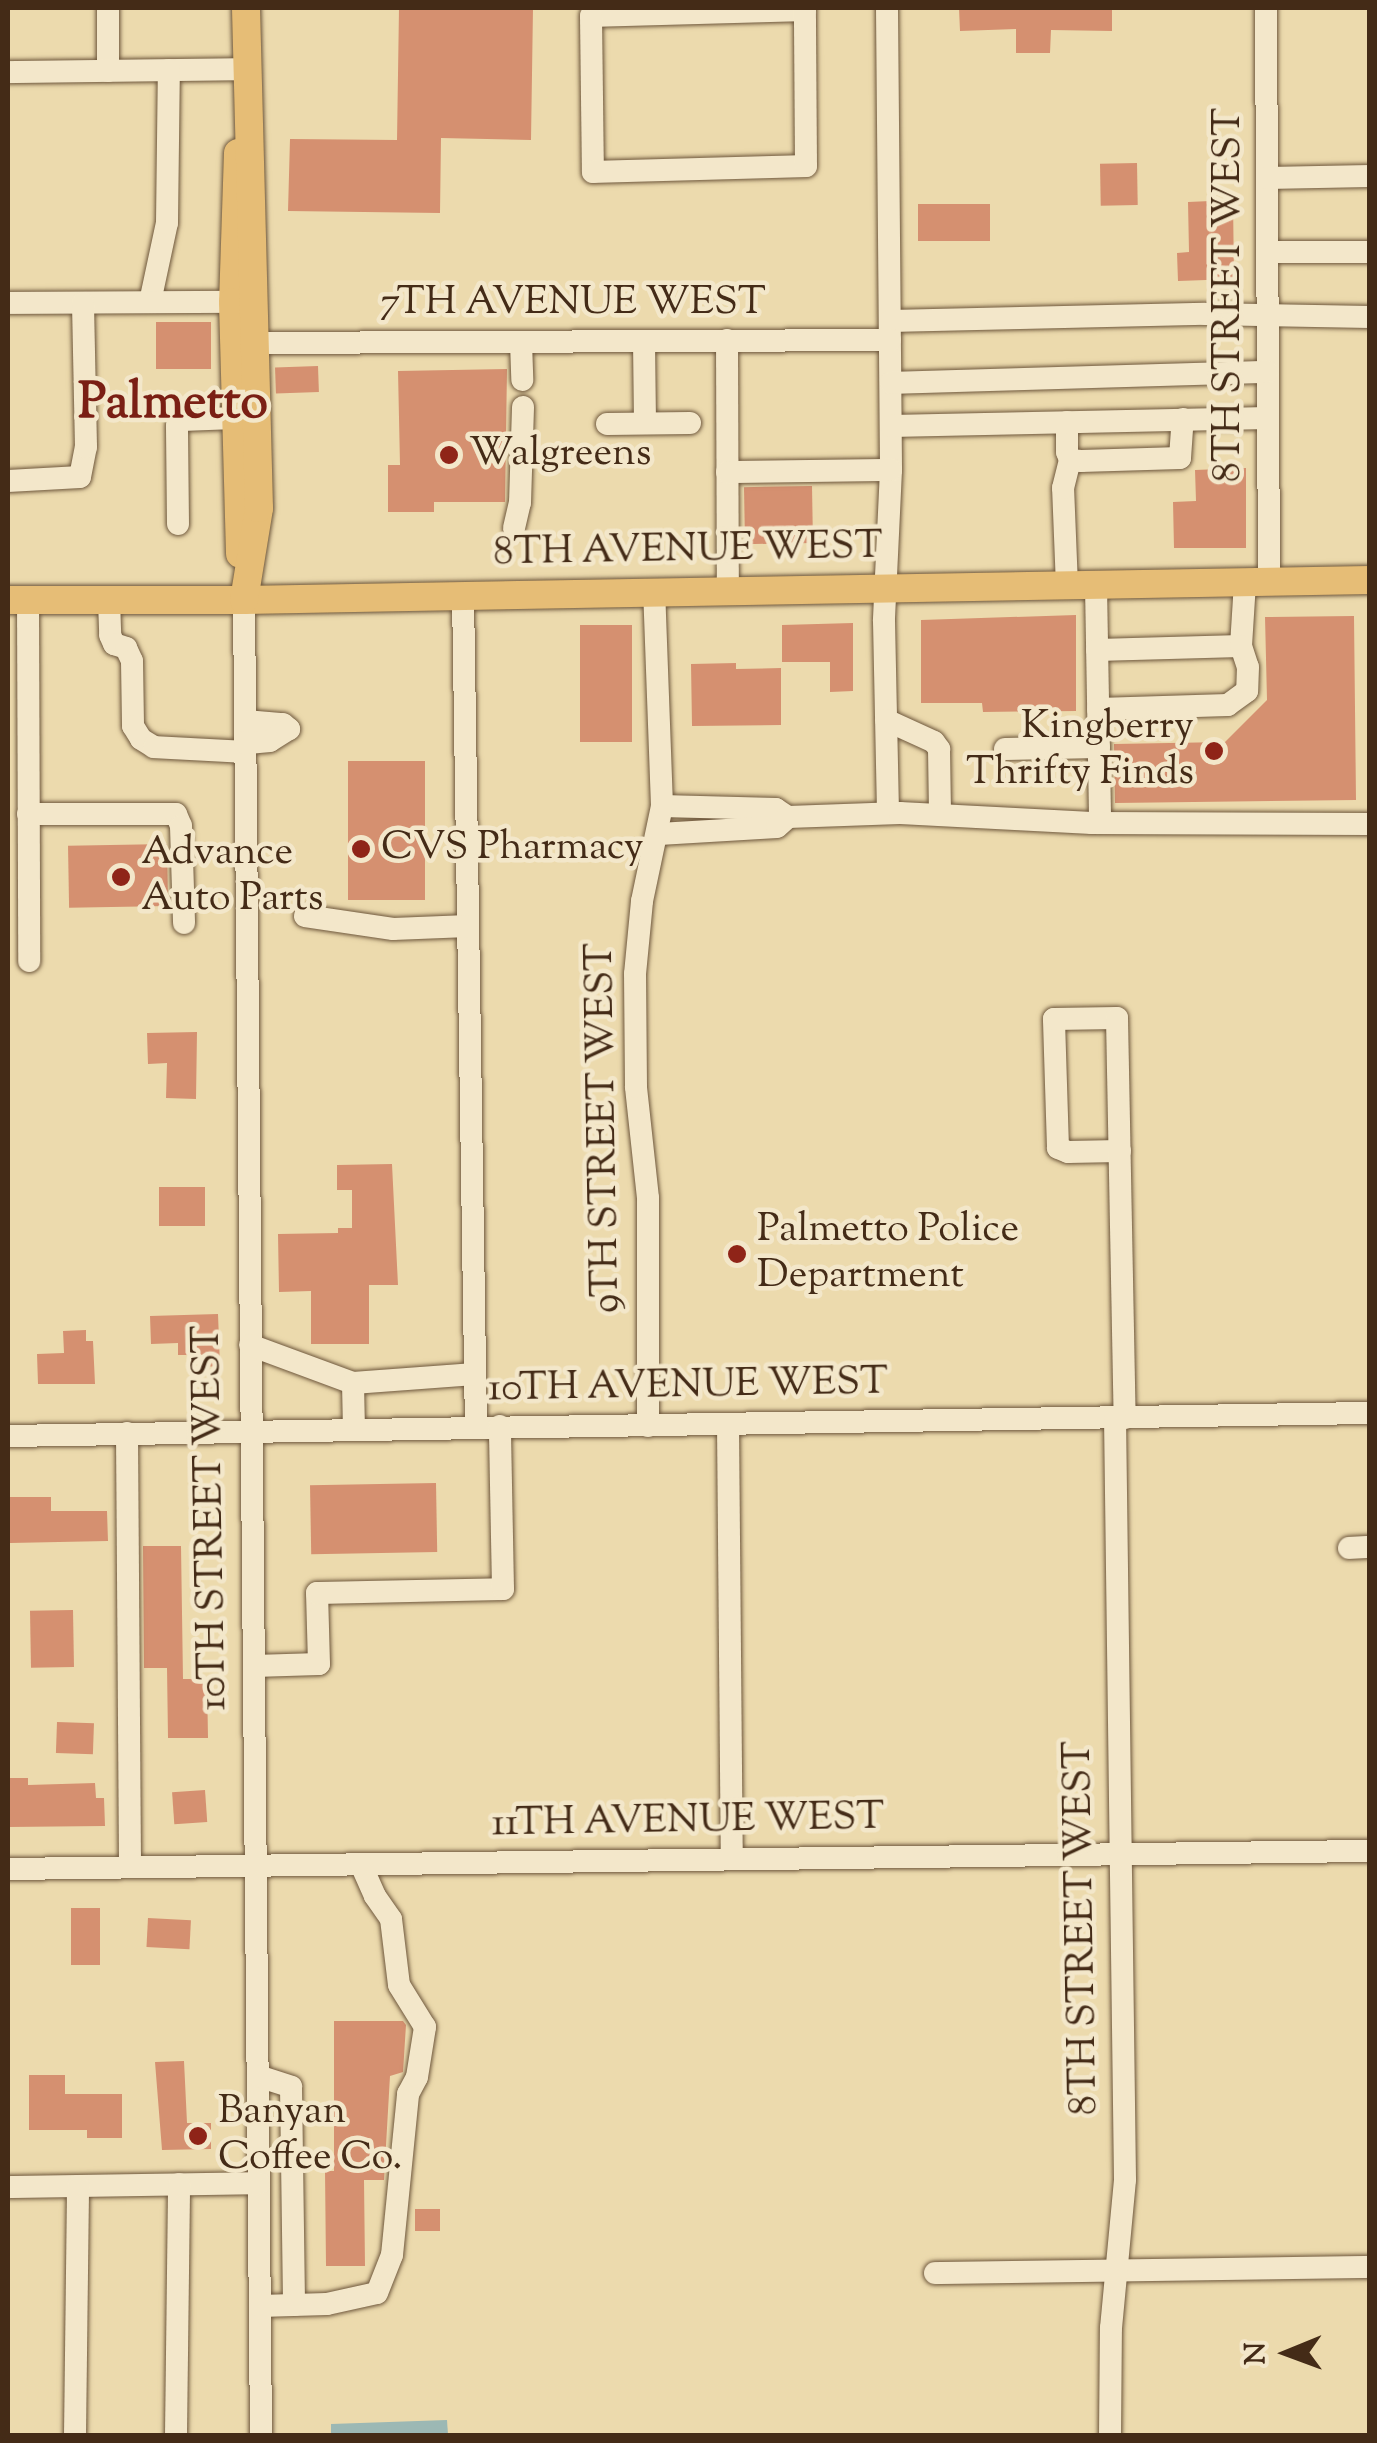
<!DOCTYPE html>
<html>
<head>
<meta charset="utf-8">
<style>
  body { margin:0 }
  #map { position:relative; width:1377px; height:2443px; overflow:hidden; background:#ecdaad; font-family:"Sorts Mill Goudy",serif }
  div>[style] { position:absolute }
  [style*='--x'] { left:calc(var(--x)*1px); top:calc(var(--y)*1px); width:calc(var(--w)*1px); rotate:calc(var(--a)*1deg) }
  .water>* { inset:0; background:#9cb8b4 }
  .building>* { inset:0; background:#d59070; transform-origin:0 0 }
  .roads { filter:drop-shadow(0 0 2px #6e573c) drop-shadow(0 0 2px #6e573c) }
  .minor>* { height:22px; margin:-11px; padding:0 11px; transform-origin:11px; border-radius:11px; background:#f3e7ca }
  .major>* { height:28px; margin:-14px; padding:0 14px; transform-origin:14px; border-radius:14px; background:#e6bd76 }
  .dots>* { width:28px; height:28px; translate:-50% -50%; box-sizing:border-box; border:5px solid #f3e7ca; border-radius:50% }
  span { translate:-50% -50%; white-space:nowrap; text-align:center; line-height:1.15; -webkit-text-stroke:9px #f3e7ca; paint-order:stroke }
  .street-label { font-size:40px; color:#442b17 }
  .poi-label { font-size:40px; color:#442b17 }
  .left { translate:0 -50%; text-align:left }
  .right { translate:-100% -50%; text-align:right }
  .district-label { font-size:50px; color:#7a1f14; font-weight:700 }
  .frame { position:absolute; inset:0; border:10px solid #442b17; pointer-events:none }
  .north { position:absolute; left:1237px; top:2303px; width:100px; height:100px; -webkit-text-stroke:8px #f3e7ca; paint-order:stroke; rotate:269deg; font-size:28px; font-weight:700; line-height:40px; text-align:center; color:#442b17 }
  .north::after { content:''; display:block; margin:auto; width:35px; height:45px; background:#442b17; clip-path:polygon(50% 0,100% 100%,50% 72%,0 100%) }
</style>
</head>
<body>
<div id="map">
  <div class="water">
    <div style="clip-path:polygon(447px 2420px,448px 2435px,331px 2435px,331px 2424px)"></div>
  </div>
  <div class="building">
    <div style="clip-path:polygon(399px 8px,533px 8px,531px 140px,441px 138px,440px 213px,288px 211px,290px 139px,397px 140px)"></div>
    <div style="clip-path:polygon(959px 8px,1112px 8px,1112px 31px,1051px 30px,1050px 53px,1016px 53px,1016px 29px,960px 31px)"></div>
    <div style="left:1137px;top:163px;width:42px;height:37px;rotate:89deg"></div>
    <div style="clip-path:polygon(1233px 200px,1234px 279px,1178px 281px,1177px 253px,1189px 252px,1188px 202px)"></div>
    <div style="left:918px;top:204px;width:72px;height:37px"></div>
    <div style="left:156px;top:322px;width:55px;height:47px"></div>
    <div style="left:318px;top:366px;width:26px;height:43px;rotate:88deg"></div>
    <div style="clip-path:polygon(507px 369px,505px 502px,434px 502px,434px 512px,388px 512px,388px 465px,400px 465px,398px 371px)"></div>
    <div style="clip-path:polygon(1246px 468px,1246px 548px,1174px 548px,1173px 502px,1196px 501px,1195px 470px)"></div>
    <div style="left:812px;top:486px;width:57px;height:68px;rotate:89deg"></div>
    <div style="clip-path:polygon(1076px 615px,1076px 711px,983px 712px,982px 703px,921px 703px,921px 620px)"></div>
    <div style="clip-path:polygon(1354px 616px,1356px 800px,1115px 803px,1114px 744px,1225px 742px,1267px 700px,1265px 617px)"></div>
    <div style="clip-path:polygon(853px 623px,853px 691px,830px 692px,830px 662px,782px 662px,782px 625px)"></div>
    <div style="left:580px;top:625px;width:52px;height:117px"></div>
    <div style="clip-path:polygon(736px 663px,736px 669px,781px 668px,781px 725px,692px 726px,691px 664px)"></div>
    <div style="left:348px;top:761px;width:77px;height:139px"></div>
    <div style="left:167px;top:844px;width:62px;height:99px;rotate:89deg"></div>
    <div style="clip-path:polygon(197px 1032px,196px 1099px,166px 1098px,167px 1063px,148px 1064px,147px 1033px)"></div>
    <div style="clip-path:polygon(392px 1164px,398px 1285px,369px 1285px,369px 1344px,311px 1344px,311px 1291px,279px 1292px,278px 1234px,338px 1233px,338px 1228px,352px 1228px,352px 1190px,337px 1190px,337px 1165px)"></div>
    <div style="left:159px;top:1187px;width:46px;height:39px"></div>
    <div style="clip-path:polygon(218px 1314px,220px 1366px,203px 1367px,202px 1355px,178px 1355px,178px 1343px,151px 1344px,150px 1316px)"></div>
    <div style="clip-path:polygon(86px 1330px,86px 1341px,93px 1341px,95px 1384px,38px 1384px,37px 1354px,64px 1353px,63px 1331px)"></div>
    <div style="left:436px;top:1483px;width:69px;height:126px;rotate:89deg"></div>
    <div style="clip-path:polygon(9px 1497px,51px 1497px,51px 1511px,107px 1511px,108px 1541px,10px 1543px)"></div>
    <div style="clip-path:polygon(143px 1546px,181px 1546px,183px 1679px,207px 1679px,208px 1738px,168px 1738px,167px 1668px,144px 1668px)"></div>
    <div style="left:73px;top:1610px;width:57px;height:43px;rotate:89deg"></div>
    <div style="left:57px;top:1722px;width:37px;height:31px;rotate:2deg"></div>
    <div style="clip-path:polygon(8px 1778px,28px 1778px,28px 1785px,95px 1783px,96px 1798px,104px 1798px,105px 1826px,8px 1827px)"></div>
    <div style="left:205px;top:1790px;width:32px;height:33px;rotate:86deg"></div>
    <div style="left:71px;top:1908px;width:29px;height:57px"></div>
    <div style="left:148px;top:1918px;width:43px;height:29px;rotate:3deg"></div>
    <div style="clip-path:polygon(334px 2021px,403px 2021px,406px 2025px,403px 2072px,390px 2076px,384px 2180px,364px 2180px,365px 2266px,326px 2266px,325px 2171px,334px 2171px)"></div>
    <div style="clip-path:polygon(184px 2061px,187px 2123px,211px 2123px,211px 2149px,162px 2150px,155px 2062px)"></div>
    <div style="clip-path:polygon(29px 2075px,65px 2075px,65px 2094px,122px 2094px,122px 2138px,87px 2138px,87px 2130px,29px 2130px)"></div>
    <div style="left:415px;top:2209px;width:25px;height:22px"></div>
  </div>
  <div class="roads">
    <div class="minor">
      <div style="--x:108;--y:8;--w:63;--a:90"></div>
      <div style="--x:887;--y:8;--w:462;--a:89.5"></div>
      <div style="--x:891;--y:470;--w:151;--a:92.7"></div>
      <div style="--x:884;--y:621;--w:192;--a:88.8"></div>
      <div style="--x:1266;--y:8;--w:574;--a:89.7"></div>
      <div style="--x:805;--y:10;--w:214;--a:178.4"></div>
      <div style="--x:591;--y:16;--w:156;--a:89.3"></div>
      <div style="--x:593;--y:172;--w:213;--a:-1.6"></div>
      <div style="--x:806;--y:166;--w:158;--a:-90.4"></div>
      <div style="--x:8;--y:72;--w:238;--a:-0.7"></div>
      <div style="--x:1267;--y:178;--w:103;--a:-1.1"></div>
      <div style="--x:1267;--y:252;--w:103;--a:0"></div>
      <div style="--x:150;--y:302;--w:81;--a:-77.9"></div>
      <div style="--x:167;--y:223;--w:153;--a:-89.3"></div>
      <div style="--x:8;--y:303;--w:225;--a:-0.3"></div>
      <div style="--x:890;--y:321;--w:315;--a:-1.3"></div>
      <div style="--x:1205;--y:314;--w:165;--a:1"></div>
      <div style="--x:727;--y:340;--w:250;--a:89.8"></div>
      <div style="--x:644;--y:341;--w:82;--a:89.3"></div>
      <div style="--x:521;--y:342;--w:38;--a:88"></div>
      <div style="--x:255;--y:343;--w:635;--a:-0.27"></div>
      <div style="--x:891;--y:383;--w:377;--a:-1.7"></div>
      <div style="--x:1067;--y:422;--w:30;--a:90"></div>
      <div style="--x:1067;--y:452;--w:9;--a:69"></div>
      <div style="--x:1070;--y:460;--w:11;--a:5"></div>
      <div style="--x:1081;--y:461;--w:99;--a:-1.7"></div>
      <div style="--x:1180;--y:458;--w:39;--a:-86"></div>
      <div style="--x:607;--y:424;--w:83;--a:-0.7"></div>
      <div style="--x:891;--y:426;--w:377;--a:-1.2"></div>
      <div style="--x:727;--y:472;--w:164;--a:-0.7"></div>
      <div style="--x:8;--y:481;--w:72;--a:-3.2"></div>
      <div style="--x:80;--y:477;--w:31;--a:-79"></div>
      <div style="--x:86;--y:447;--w:144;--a:-91.2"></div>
      <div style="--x:178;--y:524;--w:98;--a:-90.6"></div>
      <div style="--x:177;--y:426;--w:8;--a:-50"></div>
      <div style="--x:182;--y:420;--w:53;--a:-2.2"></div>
      <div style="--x:514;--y:528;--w:26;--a:-77"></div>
      <div style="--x:520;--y:503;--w:96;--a:-88.2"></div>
      <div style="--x:1067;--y:586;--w:98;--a:-92.3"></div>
      <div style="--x:1063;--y:488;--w:29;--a:-76"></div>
      <div style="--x:1096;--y:586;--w:237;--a:89"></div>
      <div style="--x:463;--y:594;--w:833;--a:89.11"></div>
      <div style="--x:28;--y:600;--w:361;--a:89.8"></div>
      <div style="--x:109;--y:600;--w:35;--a:88"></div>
      <div style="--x:110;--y:635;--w:10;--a:66"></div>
      <div style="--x:114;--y:644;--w:13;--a:18"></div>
      <div style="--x:126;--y:648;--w:14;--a:65"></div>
      <div style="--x:132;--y:661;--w:65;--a:89.1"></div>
      <div style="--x:133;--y:726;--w:15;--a:58"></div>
      <div style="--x:141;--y:739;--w:15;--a:32"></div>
      <div style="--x:154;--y:747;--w:91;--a:3.1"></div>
      <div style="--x:244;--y:600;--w:1836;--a:89.47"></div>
      <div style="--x:1241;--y:646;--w:64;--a:-86.4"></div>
      <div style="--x:1097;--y:650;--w:144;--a:-1.6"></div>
      <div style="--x:1241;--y:646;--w:22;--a:72"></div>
      <div style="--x:1248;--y:667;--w:24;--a:92"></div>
      <div style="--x:1247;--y:691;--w:24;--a:144"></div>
      <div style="--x:1228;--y:705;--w:130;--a:178.2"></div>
      <div style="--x:886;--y:720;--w:53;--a:24.6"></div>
      <div style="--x:934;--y:742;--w:9;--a:54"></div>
      <div style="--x:939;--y:749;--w:65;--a:89.1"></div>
      <div style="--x:245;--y:721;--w:38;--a:5"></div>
      <div style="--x:283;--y:724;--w:8;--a:40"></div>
      <div style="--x:289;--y:729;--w:22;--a:148"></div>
      <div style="--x:270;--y:741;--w:25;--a:175"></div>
      <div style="--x:1005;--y:749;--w:94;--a:-1.2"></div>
      <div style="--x:662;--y:806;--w:114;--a:1.5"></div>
      <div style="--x:776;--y:809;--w:14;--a:34"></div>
      <div style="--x:788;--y:817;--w:112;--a:-2"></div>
      <div style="--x:900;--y:813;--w:192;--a:3"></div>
      <div style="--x:1092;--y:823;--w:278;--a:0.2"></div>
      <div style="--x:28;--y:814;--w:148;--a:0"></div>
      <div style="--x:176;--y:814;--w:13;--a:67"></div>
      <div style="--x:181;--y:826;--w:97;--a:88.2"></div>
      <div style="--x:659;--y:834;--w:118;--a:-3.4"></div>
      <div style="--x:777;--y:827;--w:15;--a:-42"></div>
      <div style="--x:305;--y:916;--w:89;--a:8.4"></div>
      <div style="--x:393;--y:929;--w:75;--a:-2.3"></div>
      <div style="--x:1120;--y:1151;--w:52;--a:178.9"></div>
      <div style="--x:1068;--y:1152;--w:11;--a:-158"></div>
      <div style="--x:1058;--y:1148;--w:129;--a:-91.8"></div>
      <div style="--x:1054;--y:1019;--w:63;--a:-0.9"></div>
      <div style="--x:1117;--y:1018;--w:400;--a:88.9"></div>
      <div style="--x:250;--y:1345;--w:110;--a:20.3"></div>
      <div style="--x:353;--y:1383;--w:47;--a:88.8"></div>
      <div style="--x:353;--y:1383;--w:122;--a:-4.2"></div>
      <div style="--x:728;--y:1424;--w:435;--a:89.5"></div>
      <div style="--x:648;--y:1426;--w:228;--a:-90"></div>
      <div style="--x:648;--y:1198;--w:112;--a:-96.2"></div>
      <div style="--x:636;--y:1087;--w:113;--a:-90.5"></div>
      <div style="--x:635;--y:974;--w:73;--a:-84.5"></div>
      <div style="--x:642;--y:901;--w:97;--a:-78.1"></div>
      <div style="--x:662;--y:806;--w:215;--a:-92.1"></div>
      <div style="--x:127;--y:1433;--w:434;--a:89.6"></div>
      <div style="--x:8;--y:1436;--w:1362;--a:-0.97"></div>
      <div style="--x:1349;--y:1548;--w:21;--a:-3"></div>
      <div style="--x:254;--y:1666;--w:65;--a:-1.8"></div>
      <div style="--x:319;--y:1664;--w:71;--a:-91.6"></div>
      <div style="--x:317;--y:1593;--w:186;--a:-1.2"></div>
      <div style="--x:503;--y:1589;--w:163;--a:-91.1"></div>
      <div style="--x:8;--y:1869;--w:1362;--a:-0.76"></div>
      <div style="--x:258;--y:2076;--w:35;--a:18"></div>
      <div style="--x:291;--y:2087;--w:218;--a:89.2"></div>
      <div style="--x:8;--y:2187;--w:251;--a:-0.9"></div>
      <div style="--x:935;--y:2273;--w:435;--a:-0.8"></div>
      <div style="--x:260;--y:2306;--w:67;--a:-1.7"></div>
      <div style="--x:327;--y:2304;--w:51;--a:-12.4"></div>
      <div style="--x:377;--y:2293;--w:41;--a:-68.5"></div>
      <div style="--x:392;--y:2255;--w:162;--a:-84.3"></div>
      <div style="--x:408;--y:2094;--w:19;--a:-62"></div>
      <div style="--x:417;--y:2077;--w:51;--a:-80.9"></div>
      <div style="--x:425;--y:2027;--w:49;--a:-121.8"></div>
      <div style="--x:399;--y:1985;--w:66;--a:-96.9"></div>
      <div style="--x:391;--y:1919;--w:28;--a:-125"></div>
      <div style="--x:375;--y:1896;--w:35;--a:-114"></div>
      <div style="--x:75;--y:2436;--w:250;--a:-89.3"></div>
      <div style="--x:176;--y:2436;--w:252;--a:-89.3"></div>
      <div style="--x:1110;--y:2436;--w:108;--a:-89.5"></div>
      <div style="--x:1111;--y:2328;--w:149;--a:-84.6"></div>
      <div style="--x:1125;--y:2180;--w:762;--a:-90.75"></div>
    </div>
    <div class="major">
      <div style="--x:238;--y:153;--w:149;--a:91.9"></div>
      <div style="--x:233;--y:302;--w:252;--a:88.4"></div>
      <div style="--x:8;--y:600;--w:236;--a:0"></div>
      <div style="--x:244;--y:600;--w:1126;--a:-1.02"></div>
      <div style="--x:244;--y:600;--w:93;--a:-80.7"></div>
      <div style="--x:259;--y:508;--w:500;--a:-91.49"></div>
    </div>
  </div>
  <div class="dots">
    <div style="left:449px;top:455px;background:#8f2418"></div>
    <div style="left:1214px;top:751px;background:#8f2418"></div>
    <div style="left:361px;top:849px;background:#8f2418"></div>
    <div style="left:121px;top:877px;background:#8f2418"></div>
    <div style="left:737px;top:1254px;background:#8f2418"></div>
    <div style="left:198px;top:2136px;background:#8f2418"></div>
  </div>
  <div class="street-label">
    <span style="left:1230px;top:295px;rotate:-90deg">8TH STREET WEST</span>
    <span style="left:573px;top:304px">7TH AVENUE WEST</span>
    <span style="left:688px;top:551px;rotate:-1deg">8TH AVENUE WEST</span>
    <span style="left:605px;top:1128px;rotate:-91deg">9TH STREET WEST</span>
    <span style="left:688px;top:1387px;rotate:-1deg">10TH AVENUE WEST</span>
    <span style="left:212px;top:1518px;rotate:-91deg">10TH STREET WEST</span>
    <span style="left:688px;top:1822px;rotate:-1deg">11TH AVENUE WEST</span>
    <span style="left:1083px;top:1928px;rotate:-91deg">8TH STREET WEST</span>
  </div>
  <div class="poi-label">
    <span class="left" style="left:469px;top:455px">Walgreens</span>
    <span class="right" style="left:1194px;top:751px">Kingberry<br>Thrifty Finds</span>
    <span class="left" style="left:381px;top:849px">CVS Pharmacy</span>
    <span class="left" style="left:141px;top:877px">Advance<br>Auto Parts</span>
    <span class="left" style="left:757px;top:1254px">Palmetto Police<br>Department</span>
    <span class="left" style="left:218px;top:2136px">Banyan<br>Coffee Co.</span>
  </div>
  <div class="district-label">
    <span style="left:173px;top:406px">Palmetto</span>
  </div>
  <div class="frame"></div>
  <div class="north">N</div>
</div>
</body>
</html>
